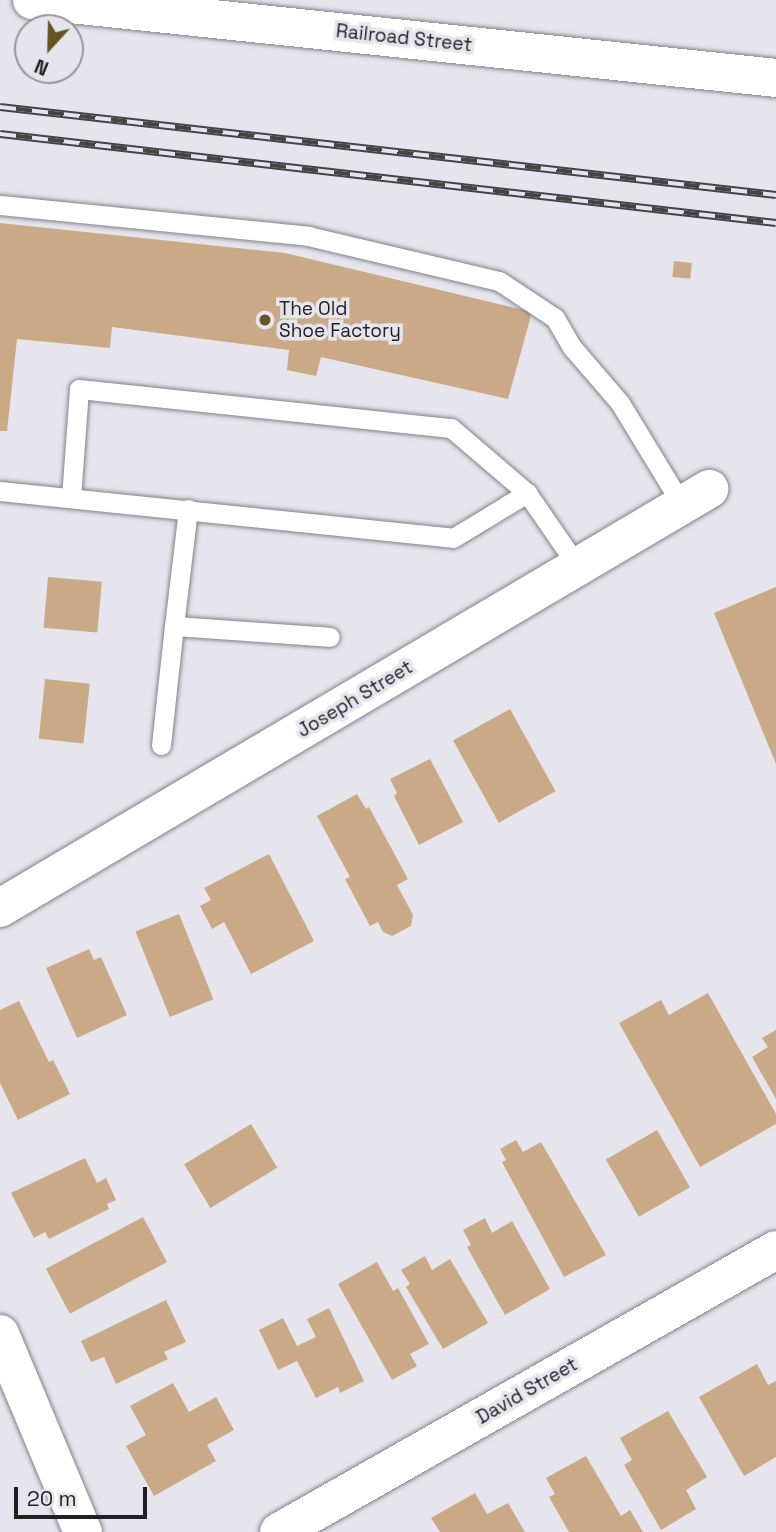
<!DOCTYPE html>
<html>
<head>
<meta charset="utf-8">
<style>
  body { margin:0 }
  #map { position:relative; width:776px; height:1532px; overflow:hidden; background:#e6e4ed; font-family:"Space Grotesk",sans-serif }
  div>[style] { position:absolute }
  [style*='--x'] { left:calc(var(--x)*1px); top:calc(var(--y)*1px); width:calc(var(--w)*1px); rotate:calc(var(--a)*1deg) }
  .building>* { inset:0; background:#caaa86; transform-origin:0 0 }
  .roads { filter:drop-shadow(0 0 2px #838189) drop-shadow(0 0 2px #838189) }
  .lane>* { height:19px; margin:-9.5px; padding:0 9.5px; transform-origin:9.5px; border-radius:9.5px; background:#fff }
  .street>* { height:38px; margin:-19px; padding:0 19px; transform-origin:19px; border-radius:19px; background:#fff }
  .rail>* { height:8px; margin-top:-4px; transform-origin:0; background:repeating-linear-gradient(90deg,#e6e4ed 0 16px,#444347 0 32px); box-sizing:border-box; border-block:2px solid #444347 }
  .dots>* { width:19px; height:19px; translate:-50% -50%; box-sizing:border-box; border:4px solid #e6e4ed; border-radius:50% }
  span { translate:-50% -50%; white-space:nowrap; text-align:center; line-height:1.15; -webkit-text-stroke:7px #e6e4ed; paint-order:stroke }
  .street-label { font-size:19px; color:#201f22 }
  .poi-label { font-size:19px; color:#201f22 }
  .left { translate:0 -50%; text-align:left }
  .north { position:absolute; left:14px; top:14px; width:70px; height:70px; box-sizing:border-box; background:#e6e4ed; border:2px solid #97959c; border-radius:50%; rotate:202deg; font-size:19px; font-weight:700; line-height:28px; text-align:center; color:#201f22 }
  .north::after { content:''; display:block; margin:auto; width:24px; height:32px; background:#665523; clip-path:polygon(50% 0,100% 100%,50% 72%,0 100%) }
  .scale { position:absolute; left:14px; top:1487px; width:133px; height:32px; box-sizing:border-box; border:4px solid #201f22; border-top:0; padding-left:9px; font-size:21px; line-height:24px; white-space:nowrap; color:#201f22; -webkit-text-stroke:5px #e6e4ed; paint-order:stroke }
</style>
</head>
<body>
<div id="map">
  <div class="building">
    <div style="clip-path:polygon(0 223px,285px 253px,532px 312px,508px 399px,321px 357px,316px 376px,287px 370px,289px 350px,112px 327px,110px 348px,17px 339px,7px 431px,0 431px)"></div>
    <div style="left:674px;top:261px;width:18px;height:16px;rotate:6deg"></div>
    <div style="left:48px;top:577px;width:54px;height:51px;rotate:5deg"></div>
    <div style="clip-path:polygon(776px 587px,776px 764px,714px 613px)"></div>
    <div style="left:45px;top:679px;width:45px;height:60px;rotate:6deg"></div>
    <div style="left:510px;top:709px;width:94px;height:65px;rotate:61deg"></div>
    <div style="clip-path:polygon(430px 759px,463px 822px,419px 845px,394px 796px,397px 793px,390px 779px)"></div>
    <div style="clip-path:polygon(357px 794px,366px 809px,369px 807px,408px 879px,397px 885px,413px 915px,411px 926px,392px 936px,383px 932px,378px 922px,370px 926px,345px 879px,350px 877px,317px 816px)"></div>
    <div style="clip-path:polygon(269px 854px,314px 941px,251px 974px,224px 922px,212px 929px,200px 906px,211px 900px,204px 888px)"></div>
    <div style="left:179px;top:914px;width:92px;height:47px;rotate:68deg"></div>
    <div style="clip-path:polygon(89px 949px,94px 960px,101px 957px,127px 1015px,77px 1038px,46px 968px)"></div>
    <div style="clip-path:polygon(708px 993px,776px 1114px,776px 1124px,700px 1167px,619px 1023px,661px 1000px,669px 1015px)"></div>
    <div style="clip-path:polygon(19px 1001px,49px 1062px,53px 1060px,70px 1094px,18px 1120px,0 1083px,0 1010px)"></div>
    <div style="clip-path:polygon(776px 1030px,776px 1099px,752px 1057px,768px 1047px,762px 1038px)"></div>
    <div style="left:251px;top:1124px;width:51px;height:78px;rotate:59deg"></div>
    <div style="left:657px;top:1130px;width:66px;height:59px;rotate:60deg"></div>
    <div style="clip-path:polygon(516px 1140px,523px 1152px,541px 1142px,606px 1255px,564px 1277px,502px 1162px,506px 1160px,500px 1149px)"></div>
    <div style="clip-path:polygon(85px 1158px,97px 1183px,106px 1178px,116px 1200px,107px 1204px,109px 1209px,49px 1239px,45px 1232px,34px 1238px,11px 1193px)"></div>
    <div style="left:143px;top:1217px;width:51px;height:110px;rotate:62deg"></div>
    <div style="clip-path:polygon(485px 1218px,492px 1233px,512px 1221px,550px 1289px,505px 1315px,467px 1247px,471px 1245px,463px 1230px)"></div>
    <div style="clip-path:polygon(425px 1256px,432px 1270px,450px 1259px,488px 1323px,443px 1349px,406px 1287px,410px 1284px,401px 1270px)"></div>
    <div style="clip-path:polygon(377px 1262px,393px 1291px,398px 1288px,429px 1344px,410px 1354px,417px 1366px,392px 1380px,338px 1284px)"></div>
    <div style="clip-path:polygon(166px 1300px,186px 1342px,164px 1352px,168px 1359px,116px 1384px,104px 1357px,91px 1362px,81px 1341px)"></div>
    <div style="clip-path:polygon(329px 1308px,364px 1381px,340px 1393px,338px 1387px,316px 1398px,297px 1361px,278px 1370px,259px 1330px,283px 1318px,297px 1346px,316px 1337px,307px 1319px)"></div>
    <div style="clip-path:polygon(757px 1364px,768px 1385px,776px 1381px,776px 1457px,744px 1476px,699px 1397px)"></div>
    <div style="clip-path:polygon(173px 1383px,189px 1412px,216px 1397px,234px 1430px,207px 1445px,216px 1461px,154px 1496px,126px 1446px,146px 1435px,130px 1406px)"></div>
    <div style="clip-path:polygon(668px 1411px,707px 1477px,686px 1490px,696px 1509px,661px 1530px,624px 1465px,632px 1460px,620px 1438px)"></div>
    <div style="clip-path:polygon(586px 1456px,621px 1516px,630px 1510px,643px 1532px,569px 1532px,549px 1497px,555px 1494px,546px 1478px)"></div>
    <div style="clip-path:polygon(475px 1493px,487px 1514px,508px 1503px,525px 1532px,440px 1532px,431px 1518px)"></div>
  </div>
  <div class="roads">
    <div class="lane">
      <div style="--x:0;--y:205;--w:310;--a:5.7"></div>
      <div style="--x:308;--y:236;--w:196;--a:13.3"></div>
      <div style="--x:499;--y:281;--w:67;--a:33.5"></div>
      <div style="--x:555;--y:318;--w:32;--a:60"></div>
      <div style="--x:571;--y:346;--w:75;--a:49.3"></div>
      <div style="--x:620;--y:403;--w:119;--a:58.7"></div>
      <div style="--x:0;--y:491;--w:455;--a:5.9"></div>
      <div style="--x:453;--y:538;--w:87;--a:-31.3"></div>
      <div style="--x:527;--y:493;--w:90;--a:55.4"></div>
      <div style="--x:71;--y:498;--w:109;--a:-85.8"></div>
      <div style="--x:79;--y:389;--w:374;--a:6"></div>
      <div style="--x:451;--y:428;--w:100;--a:40.5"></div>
      <div style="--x:188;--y:509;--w:118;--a:96.8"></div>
      <div style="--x:174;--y:626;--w:156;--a:4"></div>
      <div style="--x:161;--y:745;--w:120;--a:-83.8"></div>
    </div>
    <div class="street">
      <div style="--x:32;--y:0;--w:748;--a:5.98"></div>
      <div style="--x:0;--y:908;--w:824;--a:-30.58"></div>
      <div style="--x:0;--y:1334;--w:215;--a:67.3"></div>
      <div style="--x:279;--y:1532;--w:571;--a:-29.57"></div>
    </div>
  </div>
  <div class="rail">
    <div style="--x:0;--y:107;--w:781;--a:6.47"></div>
    <div style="--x:0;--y:134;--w:781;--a:6.54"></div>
  </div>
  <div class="dots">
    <div style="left:265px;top:320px;background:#665523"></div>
  </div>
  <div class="street-label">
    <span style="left:404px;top:38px;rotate:6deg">Railroad Street</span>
    <span style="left:355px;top:699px;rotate:-31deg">Joseph Street</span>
    <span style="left:527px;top:1391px;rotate:-30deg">David Street</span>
  </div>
  <div class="poi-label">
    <span class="left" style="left:279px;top:320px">The Old<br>Shoe Factory</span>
  </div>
  <div class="north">N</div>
  <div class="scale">20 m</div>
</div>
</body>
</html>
